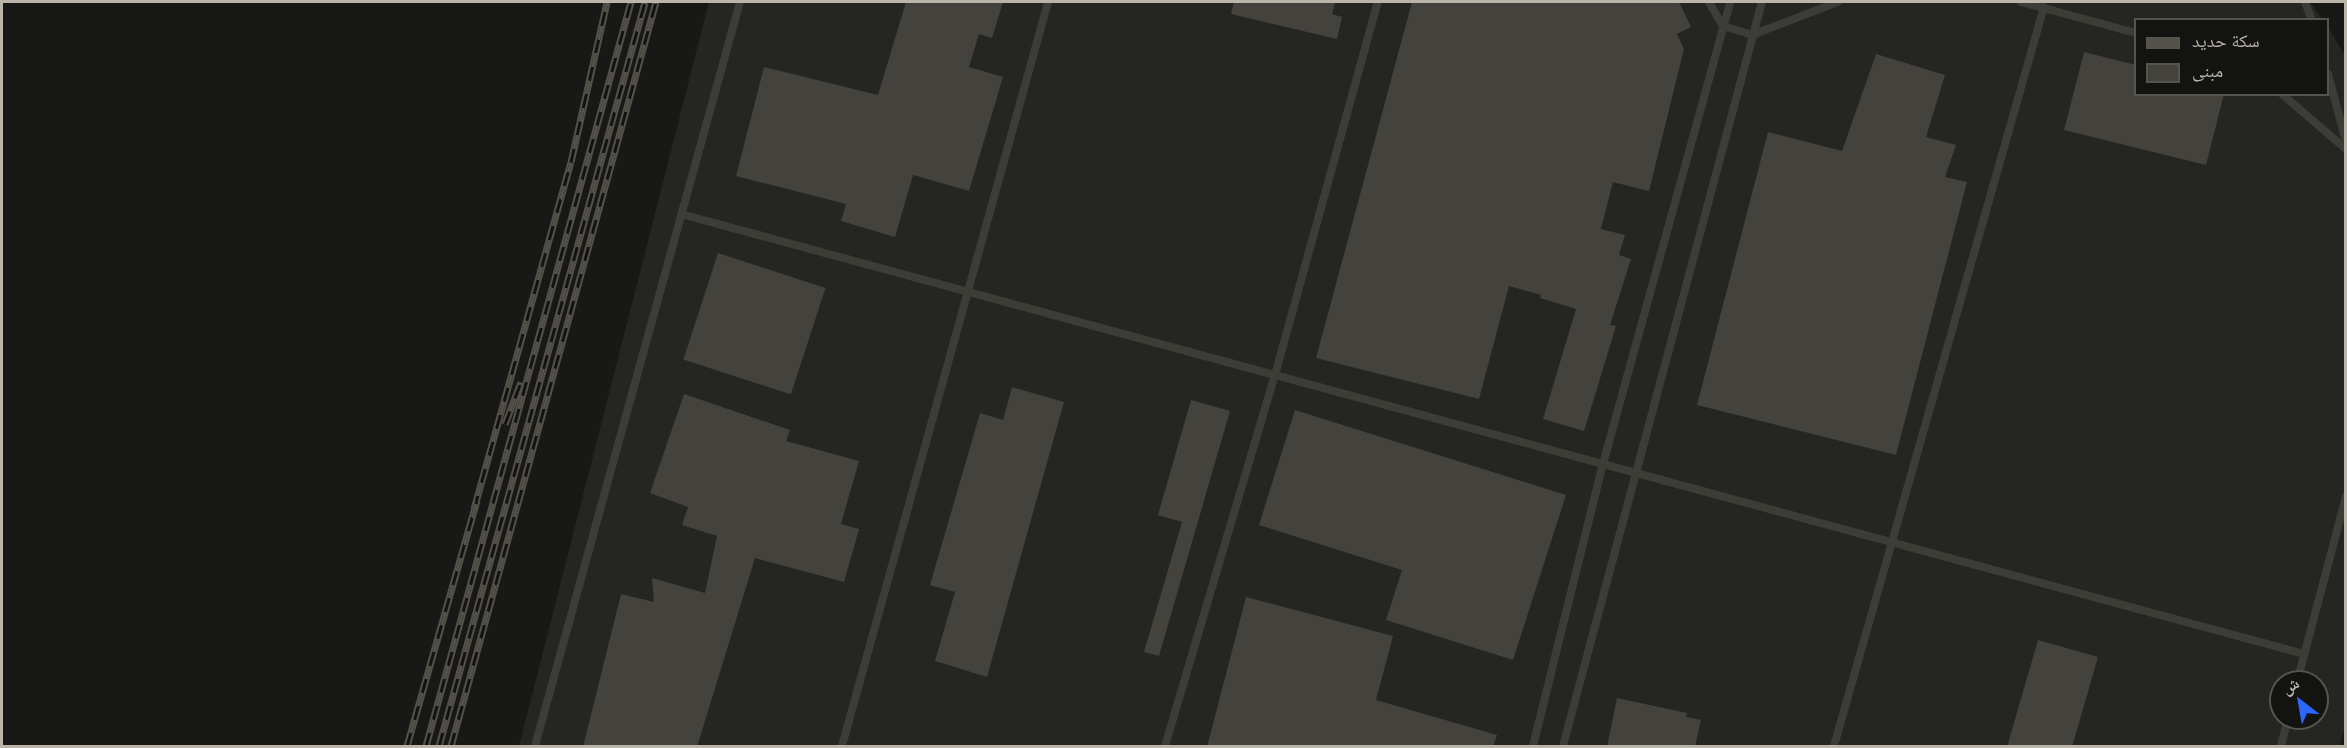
<!DOCTYPE html>
<html>
<head>
<meta charset="utf-8">
<style>
  body { margin:0 }
  #map { position:relative; width:2347px; height:748px; overflow:hidden; background:#181816; font-family:"Fira Sans","Noto Naskh Arabic",sans-serif }
  div>[style] { position:absolute }
  [style*='--x'] { left:calc(var(--x)*1px); top:calc(var(--y)*1px); width:calc(var(--w)*1px); rotate:calc(var(--a)*1deg) }
  .built>* { inset:0; background:#252522 }
  .building>* { inset:0; background:#43423d; transform-origin:0 0 }
  .lane>* { height:8px; margin:-4px; padding:0 4px; transform-origin:4px; border-radius:4px; background:#3d3d37 }
  .rail>* { height:7px; margin-top:-3.5px; transform-origin:0; background:repeating-linear-gradient(90deg,#131311 0 14px,#53514a 0 28px); box-sizing:border-box; border-block:2px solid #53514a }
  span { translate:-50% -50%; white-space:nowrap; text-align:center; line-height:1.15; -webkit-text-stroke:4.5px #131311; paint-order:stroke }
  .frame { position:absolute; inset:0; border:3px solid #b9b5a8; pointer-events:none }
  .legend { position:absolute; left:2134px; top:18px; width:195px; height:78px; box-sizing:border-box; background:#131311; border:2px solid #55544d; margin:0; padding:8px 10px; list-style:none; font-size:18px; color:#b9b5a8 }
  .legend li { display:flex; align-items:center; gap:12px; height:30px }
  .legend b { width:30px; border:2px solid #55544d }
  .north { position:absolute; left:2269px; top:670px; width:60px; height:60px; box-sizing:border-box; background:#131311; border:2px solid #55544d; border-radius:50%; rotate:329deg; font-size:16px; font-weight:700; line-height:24px; text-align:center; color:#b9b5a8 }
  .north::after { content:''; display:block; margin:auto; width:21px; height:27px; background:#2c66fa; clip-path:polygon(50% 0,100% 100%,50% 72%,0 100%) }
</style>
</head>
<body>
<div id="map">
  <div class="built">
    <div style="clip-path:polygon(evenodd,709px 2px,2310px 2px,2322px 19px,2136px 20px,2136px 94px,2328px 94px,2328px 27px,2345px 56px,2346px 721px,2340px 746px,519px 746px,709px 2px,2281px 682px,2317px 682px,2317px 718px,2281px 718px,2281px 682px)"></div>
  </div>
  <div class="building">
    <div style="clip-path:polygon(906px 2px,1003px 2px,992px 38px,979px 34px,969px 67px,1003px 77px,969px 191px,913px 175px,895px 237px,841px 221px,846px 204px,736px 176px,764px 67px,878px 95px)"></div>
    <div style="clip-path:polygon(1234px 2px,1335px 2px,1332px 14px,1342px 17px,1337px 39px,1231px 14px)"></div>
    <div style="clip-path:polygon(1412px 2px,1679px 2px,1691px 27px,1677px 34px,1684px 49px,1649px 191px,1613px 182px,1601px 229px,1625px 235px,1619px 255px,1631px 259px,1610px 325px,1616px 326px,1584px 431px,1543px 419px,1576px 309px,1540px 298px,1541px 295px,1509px 286px,1479px 399px,1316px 358px)"></div>
    <div style="clip-path:polygon(2084px 52px,2136px 65px,2136px 94px,2224px 94px,2206px 165px,2064px 130px)"></div>
    <div style="clip-path:polygon(1876px 54px,1945px 75px,1926px 137px,1956px 145px,1945px 177px,1967px 182px,1896px 455px,1697px 405px,1768px 132px,1842px 151px)"></div>
    <div style="left:718px;top:253px;width:113px;height:112px;rotate:18deg"></div>
    <div style="clip-path:polygon(1012px 387px,1064px 402px,987px 677px,935px 661px,955px 592px,930px 585px,980px 413px,1003px 420px)"></div>
    <div style="clip-path:polygon(684px 394px,790px 430px,786px 441px,859px 461px,841px 524px,859px 529px,844px 582px,755px 558px,697px 747px,583px 747px,621px 594px,654px 602px,652px 578px,705px 593px,717px 536px,682px 525px,688px 507px,650px 493px)"></div>
    <div style="clip-path:polygon(1191px 400px,1230px 411px,1159px 656px,1144px 652px,1182px 522px,1158px 515px)"></div>
    <div style="clip-path:polygon(1295px 410px,1566px 495px,1513px 660px,1386px 620px,1402px 570px,1259px 525px)"></div>
    <div style="clip-path:polygon(1246px 597px,1393px 636px,1376px 700px,1497px 735px,1493px 747px,1207px 747px)"></div>
    <div style="clip-path:polygon(2038px 640px,2098px 657px,2072px 747px,2007px 747px)"></div>
    <div style="clip-path:polygon(1617px 698px,1687px 713px,1686px 717px,1701px 720px,1695px 747px,1607px 747px)"></div>
  </div>
  <div class="lane">
    <div style="--x:1709;--y:2;--w:28;--a:60"></div>
    <div style="--x:1723;--y:26;--w:30;--a:17"></div>
    <div style="--x:1752;--y:35;--w:92;--a:-21"></div>
    <div style="--x:2021;--y:2;--w:119;--a:15.1"></div>
    <div style="--x:2305;--y:2;--w:19;--a:69"></div>
    <div style="--x:2328;--y:74;--w:69;--a:75"></div>
    <div style="--x:2282;--y:94;--w:84;--a:40.7"></div>
    <div style="--x:681;--y:214;--w:1682;--a:15.17"></div>
    <div style="--x:2297;--y:682;--w:192;--a:-75.2"></div>
    <div style="--x:535;--y:746;--w:772;--a:-74.6"></div>
    <div style="--x:842;--y:746;--w:772;--a:-74.52"></div>
    <div style="--x:1165;--y:746;--w:387;--a:-73.5"></div>
    <div style="--x:1275;--y:375;--w:387;--a:-74.6"></div>
    <div style="--x:1533;--y:746;--w:291;--a:-76.1"></div>
    <div style="--x:1603;--y:464;--w:479;--a:-74.6"></div>
    <div style="--x:1563;--y:746;--w:770;--a:-75.03"></div>
    <div style="--x:1834;--y:746;--w:768;--a:-74.14"></div>
    <div style="--x:2281;--y:746;--w:29;--a:-76"></div>
  </div>
  <div class="rail">
    <div style="--x:505;--y:424;--w:45;--a:-69.1"></div>
    <div style="--x:474;--y:509;--w:360;--a:-74.4"></div>
    <div style="--x:571;--y:162;--w:164;--a:-77.3"></div>
    <div style="--x:407;--y:746;--w:256;--a:-74.1"></div>
    <div style="--x:426;--y:746;--w:772;--a:-74.6"></div>
    <div style="--x:439;--y:746;--w:772;--a:-74.52"></div>
    <div style="--x:451;--y:746;--w:772;--a:-74.6"></div>
  </div>
  <div class="frame"></div>
  <ul class="legend">
  <li><b style="height:8px;background:#53514a"></b>سكة حديد</li>
  <li><b style="height:16px;background:#43423d"></b>مبنى</li>
  </ul>
  <div class="north">ش</div>
</div>
</body>
</html>
